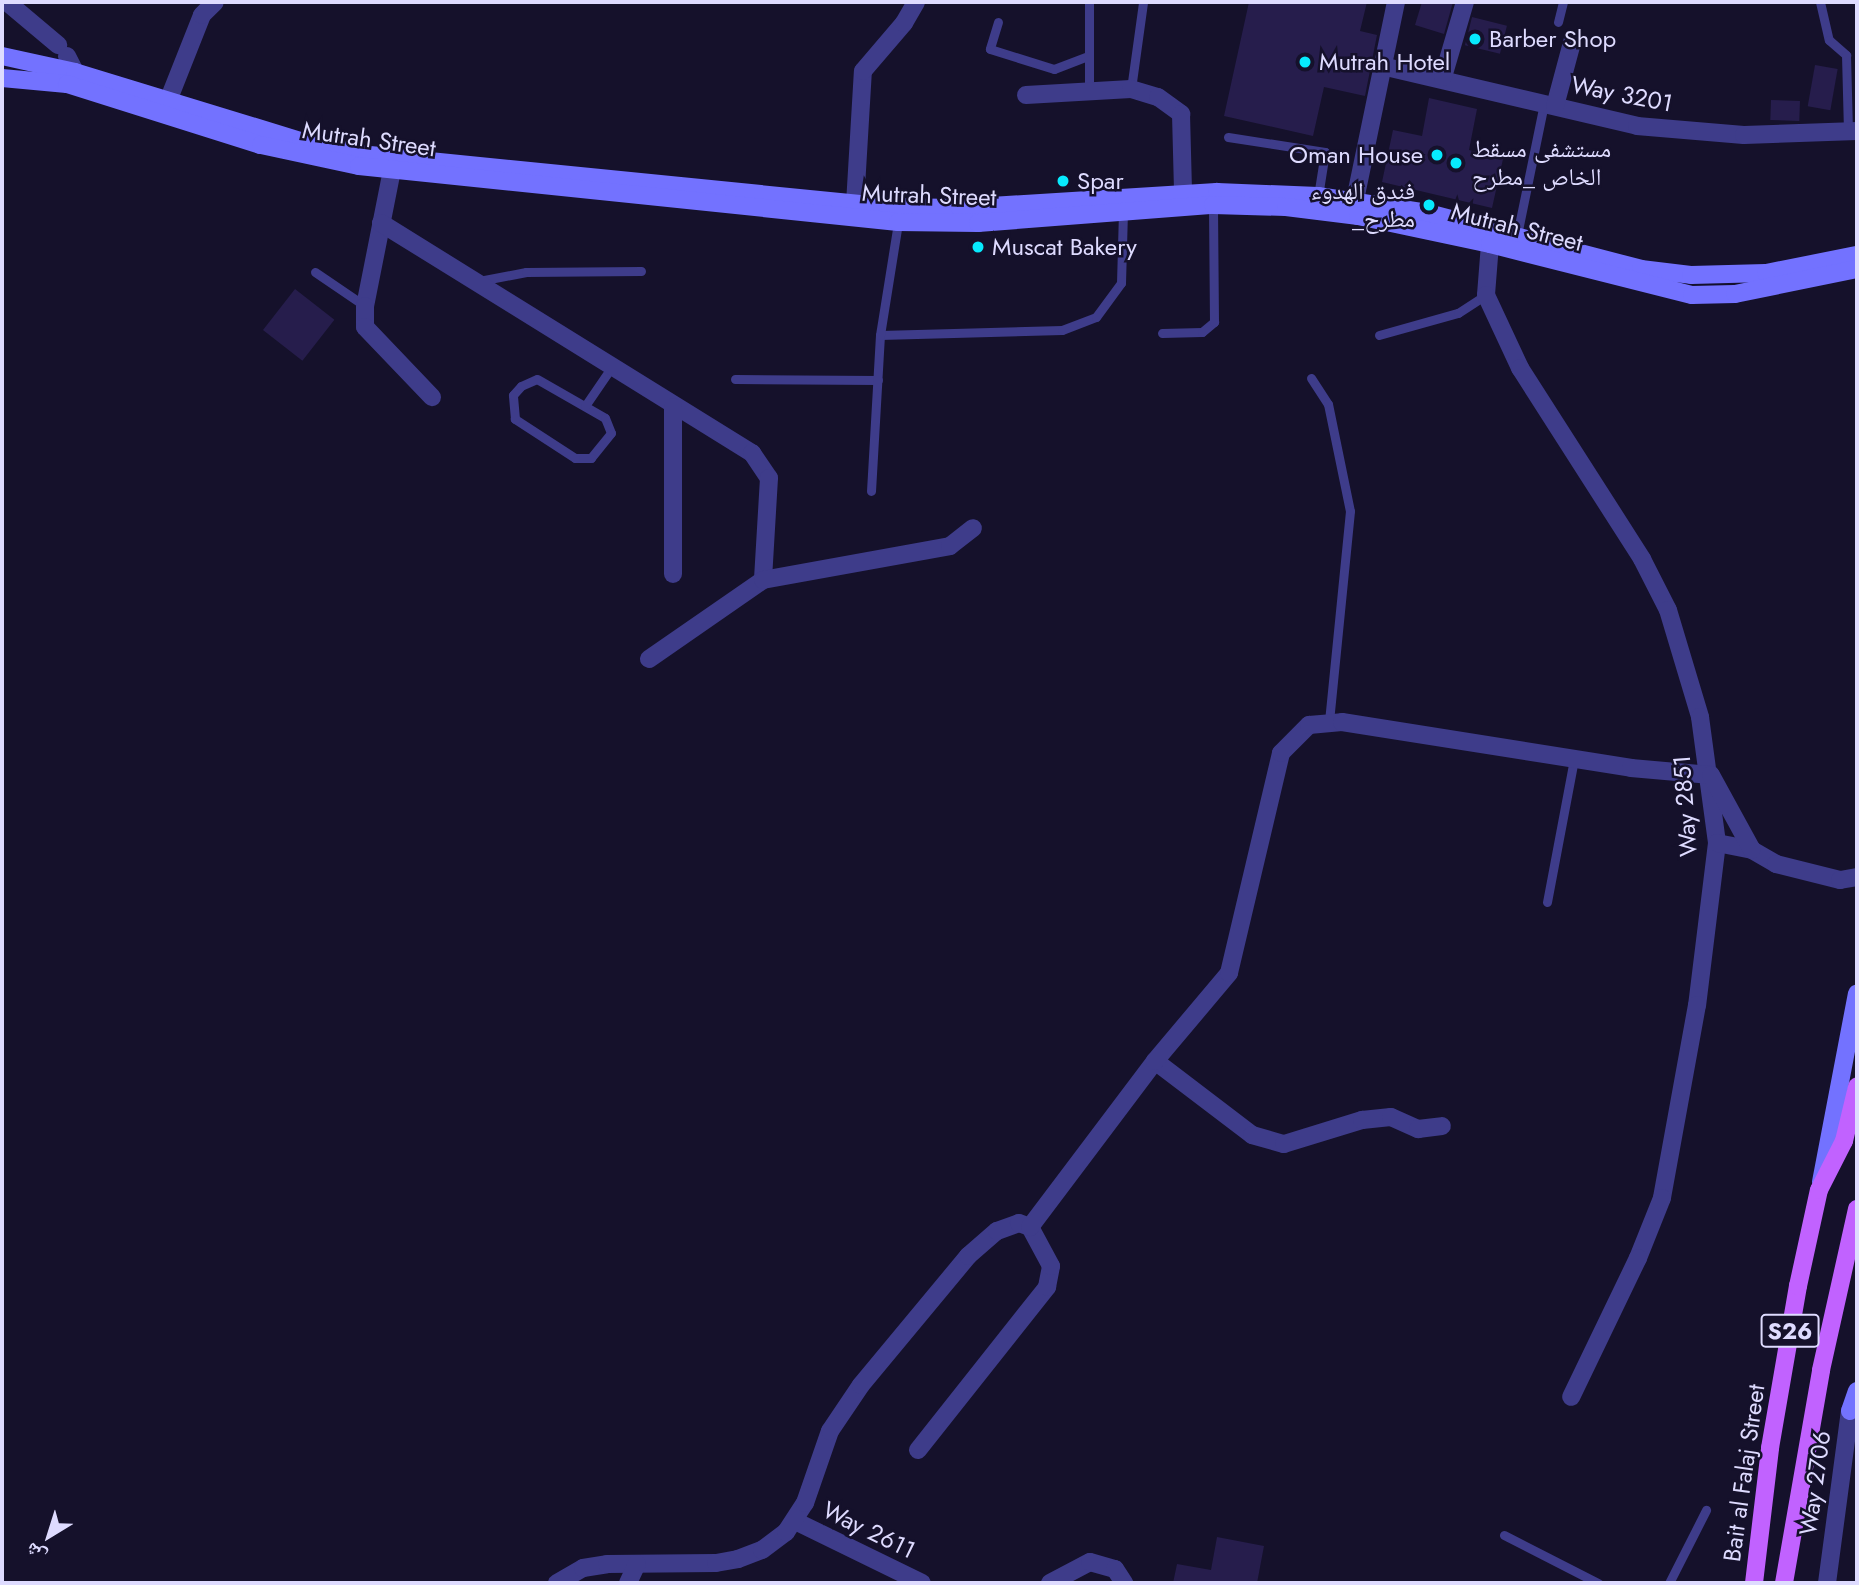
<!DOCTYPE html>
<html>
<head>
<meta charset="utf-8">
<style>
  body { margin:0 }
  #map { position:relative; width:1859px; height:1585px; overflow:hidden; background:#15112b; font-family:Jost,"Noto Naskh Arabic",sans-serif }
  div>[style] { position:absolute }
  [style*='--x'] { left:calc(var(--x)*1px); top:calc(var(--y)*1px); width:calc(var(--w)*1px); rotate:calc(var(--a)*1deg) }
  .building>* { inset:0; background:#261d4c; transform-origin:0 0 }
  .service>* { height:9px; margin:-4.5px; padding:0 4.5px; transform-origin:4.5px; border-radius:4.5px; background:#3e3c8a }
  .minor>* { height:18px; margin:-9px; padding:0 9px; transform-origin:9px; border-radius:9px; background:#3e3c8a }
  .tertiary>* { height:18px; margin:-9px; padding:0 9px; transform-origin:9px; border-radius:9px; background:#3e3c8a }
  .secondary>* { height:18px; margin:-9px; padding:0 9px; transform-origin:9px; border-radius:9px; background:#7372ff }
  .primary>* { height:18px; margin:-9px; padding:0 9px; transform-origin:9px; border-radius:9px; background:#c162ff }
  .dots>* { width:19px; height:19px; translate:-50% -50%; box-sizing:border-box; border:4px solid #15112b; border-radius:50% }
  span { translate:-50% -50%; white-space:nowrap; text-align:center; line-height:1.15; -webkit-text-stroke:5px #15112b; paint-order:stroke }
  .shield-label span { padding:2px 5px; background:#15112b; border:2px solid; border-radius:5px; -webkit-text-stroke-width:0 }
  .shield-label { font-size:23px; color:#dedbff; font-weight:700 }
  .poi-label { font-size:24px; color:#dedbff }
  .left { translate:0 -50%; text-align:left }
  .right { translate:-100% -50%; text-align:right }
  .street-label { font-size:24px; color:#dedbff }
  .frame { position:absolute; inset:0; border:4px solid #dedbff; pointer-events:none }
  .north { position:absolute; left:14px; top:1501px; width:70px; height:70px; -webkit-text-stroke:5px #15112b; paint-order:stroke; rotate:218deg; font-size:19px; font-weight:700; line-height:28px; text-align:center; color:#dedbff }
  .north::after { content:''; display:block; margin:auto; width:24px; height:32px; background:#dedbff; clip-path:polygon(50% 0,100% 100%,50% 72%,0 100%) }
</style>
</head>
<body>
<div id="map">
  <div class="building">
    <div style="clip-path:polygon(1249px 2px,1367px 2px,1360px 31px,1377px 35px,1365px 96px,1324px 87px,1313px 136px,1224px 116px)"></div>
    <div style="clip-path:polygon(1422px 2px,1453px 2px,1444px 34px,1415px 25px)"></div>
    <div style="left:1472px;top:17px;width:36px;height:29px;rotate:14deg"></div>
    <div style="left:1815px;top:65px;width:23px;height:42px;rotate:10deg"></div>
    <div style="clip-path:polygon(1429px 98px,1477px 109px,1469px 150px,1503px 159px,1492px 208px,1382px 182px,1393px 130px,1422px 136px)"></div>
    <div style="left:1771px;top:100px;width:29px;height:20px;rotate:2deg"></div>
    <div style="left:295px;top:289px;width:50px;height:52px;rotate:38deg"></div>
    <div style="clip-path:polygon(1217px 1537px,1264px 1546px,1257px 1583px,1173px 1583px,1177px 1564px,1211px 1570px)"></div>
  </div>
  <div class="service">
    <div style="--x:1820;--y:2;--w:39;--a:77"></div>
    <div style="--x:1829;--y:40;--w:23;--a:41"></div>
    <div style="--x:1846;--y:55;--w:77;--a:88.5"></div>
    <div style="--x:998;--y:22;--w:28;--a:107"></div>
    <div style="--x:990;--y:49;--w:67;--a:17.4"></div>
    <div style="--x:1054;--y:69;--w:36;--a:-21"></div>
    <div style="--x:1558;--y:22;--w:21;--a:-76"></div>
    <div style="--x:1089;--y:89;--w:87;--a:-90"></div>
    <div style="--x:1131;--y:89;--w:88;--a:-82.1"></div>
    <div style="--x:1228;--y:137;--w:98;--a:8.8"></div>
    <div style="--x:1325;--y:152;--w:45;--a:99"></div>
    <div style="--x:1517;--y:235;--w:134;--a:-78.4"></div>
    <div style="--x:315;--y:272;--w:60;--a:34.2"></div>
    <div style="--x:479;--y:281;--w:48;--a:-10.8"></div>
    <div style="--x:526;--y:272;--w:115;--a:-0.5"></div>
    <div style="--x:1162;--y:333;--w:40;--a:-1.4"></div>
    <div style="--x:1202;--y:332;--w:16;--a:-40"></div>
    <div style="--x:1214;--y:322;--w:117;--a:-90.5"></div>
    <div style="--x:880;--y:335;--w:182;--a:-1.6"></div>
    <div style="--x:1062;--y:330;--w:36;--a:-21"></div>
    <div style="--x:1096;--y:317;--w:42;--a:-53.7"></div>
    <div style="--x:1121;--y:283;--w:71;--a:-88.4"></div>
    <div style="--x:1379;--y:335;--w:82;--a:-15.6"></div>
    <div style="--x:1458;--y:313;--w:33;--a:-33"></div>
    <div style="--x:1311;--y:378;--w:31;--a:57"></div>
    <div style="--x:1328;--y:404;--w:109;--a:78.4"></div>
    <div style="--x:1350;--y:511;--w:211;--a:95.7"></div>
    <div style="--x:537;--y:379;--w:78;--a:29.8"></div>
    <div style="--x:605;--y:418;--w:16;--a:68"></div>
    <div style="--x:611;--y:433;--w:32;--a:129"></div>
    <div style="--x:591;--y:458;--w:16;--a:180"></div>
    <div style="--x:575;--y:458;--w:72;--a:-147"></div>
    <div style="--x:515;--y:419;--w:24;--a:-95"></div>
    <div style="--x:513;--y:395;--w:12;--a:-48"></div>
    <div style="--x:521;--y:386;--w:17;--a:-24"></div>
    <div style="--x:735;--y:379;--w:143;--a:0.4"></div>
    <div style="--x:585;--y:406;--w:46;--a:-55.6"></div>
    <div style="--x:871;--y:491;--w:156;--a:-86.7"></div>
    <div style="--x:880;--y:335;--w:114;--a:-80.9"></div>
    <div style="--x:1547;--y:902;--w:146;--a:-79.3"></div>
    <div style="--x:1504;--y:1535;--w:106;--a:27.1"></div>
    <div style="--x:1669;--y:1583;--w:82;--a:-63.1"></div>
  </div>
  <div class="minor">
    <div style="--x:7;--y:2;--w:67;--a:40.1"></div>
    <div style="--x:67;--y:56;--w:18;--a:63"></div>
    <div style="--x:1382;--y:66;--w:262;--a:13.2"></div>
    <div style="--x:1637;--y:126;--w:107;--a:4.8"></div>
    <div style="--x:1744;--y:135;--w:113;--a:-2"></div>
    <div style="--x:1443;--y:77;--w:78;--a:-73.7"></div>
    <div style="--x:1026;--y:95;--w:105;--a:-3.3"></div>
    <div style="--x:1131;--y:89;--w:28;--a:17"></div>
    <div style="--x:1158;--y:97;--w:29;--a:36"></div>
    <div style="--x:1181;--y:114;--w:79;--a:88.5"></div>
    <div style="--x:168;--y:101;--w:92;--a:-68.4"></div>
    <div style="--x:202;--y:15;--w:18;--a:-45"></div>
    <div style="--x:1555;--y:106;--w:69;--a:-75"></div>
    <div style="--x:392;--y:170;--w:139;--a:101.2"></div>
    <div style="--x:365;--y:306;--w:21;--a:90"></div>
    <div style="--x:365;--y:327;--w:97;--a:46.3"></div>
    <div style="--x:1355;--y:200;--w:202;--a:-78.3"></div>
    <div style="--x:855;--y:204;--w:133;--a:-86.6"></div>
    <div style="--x:863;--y:71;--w:63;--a:-49.5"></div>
    <div style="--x:904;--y:23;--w:24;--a:-60"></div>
    <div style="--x:381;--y:223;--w:437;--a:31.8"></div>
    <div style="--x:752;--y:453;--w:30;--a:56"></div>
    <div style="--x:769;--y:478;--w:102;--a:93.4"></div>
    <div style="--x:1490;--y:244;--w:51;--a:94.5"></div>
    <div style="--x:1486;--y:295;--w:81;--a:65"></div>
    <div style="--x:1520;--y:368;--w:227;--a:57.4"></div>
    <div style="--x:1642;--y:559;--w:57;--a:63"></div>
    <div style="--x:1668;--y:610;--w:112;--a:73.3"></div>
    <div style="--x:1700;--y:717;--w:127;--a:82.3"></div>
    <div style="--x:1717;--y:843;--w:163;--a:97"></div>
    <div style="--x:1697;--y:1005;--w:196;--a:100.3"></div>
    <div style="--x:1662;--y:1198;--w:65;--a:111.8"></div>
    <div style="--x:1638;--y:1258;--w:154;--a:115.7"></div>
    <div style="--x:673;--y:407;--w:167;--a:90"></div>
    <div style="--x:649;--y:659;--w:139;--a:-34.7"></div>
    <div style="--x:763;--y:580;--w:190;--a:-10.3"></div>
    <div style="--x:950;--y:546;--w:29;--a:-38"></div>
    <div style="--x:1717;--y:843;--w:36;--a:11"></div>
    <div style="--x:1752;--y:850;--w:28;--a:30"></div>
    <div style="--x:1776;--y:864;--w:66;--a:14"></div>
    <div style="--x:1840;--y:880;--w:17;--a:-10"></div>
    <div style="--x:1155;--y:1061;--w:122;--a:37.3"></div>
    <div style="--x:1252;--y:1135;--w:33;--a:16"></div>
    <div style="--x:1284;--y:1144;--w:82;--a:-17.1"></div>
    <div style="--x:1362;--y:1120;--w:29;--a:-6"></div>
    <div style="--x:1391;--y:1117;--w:30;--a:24"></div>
    <div style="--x:1418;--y:1129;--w:24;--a:-7"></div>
    <div style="--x:918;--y:1450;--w:208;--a:-51.6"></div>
    <div style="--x:1047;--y:1287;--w:21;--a:-79"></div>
    <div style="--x:1051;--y:1266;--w:44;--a:-118.3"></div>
    <div style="--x:795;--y:1521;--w:141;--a:26"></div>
    <div style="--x:557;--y:1583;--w:30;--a:-30"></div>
    <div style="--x:583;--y:1568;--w:24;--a:-9"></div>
    <div style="--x:607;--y:1564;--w:109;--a:-0.5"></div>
    <div style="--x:716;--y:1563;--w:22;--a:-10"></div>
    <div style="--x:738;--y:1559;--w:26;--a:-21"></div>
    <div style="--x:762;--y:1550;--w:30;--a:-37"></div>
    <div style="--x:786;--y:1532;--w:35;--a:-57"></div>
    <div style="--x:805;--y:1503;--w:76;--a:-70.9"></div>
    <div style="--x:830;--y:1431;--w:55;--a:-56"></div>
    <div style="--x:861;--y:1385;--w:168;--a:-50.3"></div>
    <div style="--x:968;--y:1256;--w:38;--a:-41"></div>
    <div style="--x:997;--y:1231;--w:23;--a:-20"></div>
    <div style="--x:1019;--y:1223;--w:12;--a:20"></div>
    <div style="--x:1030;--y:1227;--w:208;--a:-53"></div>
    <div style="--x:1155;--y:1061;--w:115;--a:-49.9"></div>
    <div style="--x:1229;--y:973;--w:226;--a:-76.7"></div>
    <div style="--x:1281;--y:753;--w:40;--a:-45"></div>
    <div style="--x:1309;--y:725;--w:33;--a:-5"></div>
    <div style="--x:1342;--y:722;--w:293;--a:9"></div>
    <div style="--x:1631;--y:768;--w:80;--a:5"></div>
    <div style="--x:1711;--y:775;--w:85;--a:61.3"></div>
    <div style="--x:628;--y:1583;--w:21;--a:-65"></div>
    <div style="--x:1050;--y:1583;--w:45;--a:-27.7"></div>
    <div style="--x:1090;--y:1562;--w:26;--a:16"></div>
    <div style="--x:1115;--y:1569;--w:17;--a:57"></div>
  </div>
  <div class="tertiary">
    <div style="--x:1827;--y:1583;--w:174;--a:-82.4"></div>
    <div style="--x:1850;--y:1411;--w:9;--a:-41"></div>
  </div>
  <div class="secondary">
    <div style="--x:2;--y:56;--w:75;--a:12.4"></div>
    <div style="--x:75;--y:72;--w:236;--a:17"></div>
    <div style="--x:301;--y:141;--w:60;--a:12.4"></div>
    <div style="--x:360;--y:154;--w:533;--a:5.71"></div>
    <div style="--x:890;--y:207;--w:70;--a:0.8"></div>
    <div style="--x:960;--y:208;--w:257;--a:-3.6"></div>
    <div style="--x:1217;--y:192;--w:101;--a:2.3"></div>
    <div style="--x:1318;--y:196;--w:111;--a:8.8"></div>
    <div style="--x:1428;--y:213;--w:220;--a:14.7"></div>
    <div style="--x:1641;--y:269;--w:50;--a:6.8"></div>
    <div style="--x:1691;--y:275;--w:75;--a:-1.5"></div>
    <div style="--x:1766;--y:273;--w:93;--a:-11.2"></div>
    <div style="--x:2;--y:78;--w:65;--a:5.3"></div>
    <div style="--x:67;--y:84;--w:203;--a:17.5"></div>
    <div style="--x:261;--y:145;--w:100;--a:12.1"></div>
    <div style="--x:359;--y:166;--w:542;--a:5.93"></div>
    <div style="--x:898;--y:222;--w:80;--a:0.7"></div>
    <div style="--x:978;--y:223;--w:236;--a:-4.4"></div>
    <div style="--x:1213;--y:205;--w:73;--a:1.6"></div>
    <div style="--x:1286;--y:207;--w:73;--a:7.1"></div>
    <div style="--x:1358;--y:216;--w:135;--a:12"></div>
    <div style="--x:1490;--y:244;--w:208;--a:14.2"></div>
    <div style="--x:1692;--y:295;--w:43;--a:-1.3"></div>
    <div style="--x:1735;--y:294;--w:125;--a:-11.6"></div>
    <div style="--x:1821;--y:1182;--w:192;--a:-79.2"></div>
    <div style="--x:1850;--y:1411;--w:21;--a:-71"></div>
  </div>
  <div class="primary">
    <div style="--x:1754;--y:1583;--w:136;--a:-83.2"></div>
    <div style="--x:1770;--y:1448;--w:164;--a:-80.2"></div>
    <div style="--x:1798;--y:1286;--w:98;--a:-77.7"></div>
    <div style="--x:1819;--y:1190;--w:55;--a:-63"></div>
    <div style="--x:1844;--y:1141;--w:56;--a:-76.5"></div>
    <div style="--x:1784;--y:1583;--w:216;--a:-80.1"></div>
    <div style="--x:1821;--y:1370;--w:165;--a:-77.4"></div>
  </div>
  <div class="dots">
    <div style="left:1475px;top:39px;background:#07eafe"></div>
    <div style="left:1305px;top:62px;background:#07eafe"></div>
    <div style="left:1437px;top:155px;background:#07eafe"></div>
    <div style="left:1456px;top:163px;background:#07eafe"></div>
    <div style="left:1063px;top:181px;background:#07eafe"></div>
    <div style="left:1429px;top:205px;background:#07eafe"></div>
    <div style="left:978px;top:247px;background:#07eafe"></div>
  </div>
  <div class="shield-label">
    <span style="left:1790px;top:1331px">S26</span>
  </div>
  <div class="poi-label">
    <span class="left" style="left:1489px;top:39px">Barber Shop</span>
    <span class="left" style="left:1319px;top:62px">Mutrah Hotel</span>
    <span class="left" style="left:1472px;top:163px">مستشفى مسقط<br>الخاص _مطرح</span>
    <span class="right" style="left:1423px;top:155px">Oman House</span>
    <span class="left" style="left:1077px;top:181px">Spar</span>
    <span class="right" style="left:1415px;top:205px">فندق الهدوء<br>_مطرح</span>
    <span class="left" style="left:992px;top:247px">Muscat Bakery</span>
  </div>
  <div class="street-label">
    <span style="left:1622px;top:94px;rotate:11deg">Way 3201</span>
    <span style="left:369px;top:139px;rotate:8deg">Mutrah Street</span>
    <span style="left:929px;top:195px;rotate:2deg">Mutrah Street</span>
    <span style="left:1517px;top:227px;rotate:14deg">Mutrah Street</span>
    <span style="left:1685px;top:806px;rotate:-94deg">Way 2851</span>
    <span style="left:1744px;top:1473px;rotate:-82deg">Bait al Falaj Street</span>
    <span style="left:1815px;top:1483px;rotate:-82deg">Way 2706</span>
    <span style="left:869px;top:1530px;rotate:26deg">Way 2611</span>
  </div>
  <div class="frame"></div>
  <div class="north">ش</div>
</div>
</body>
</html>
